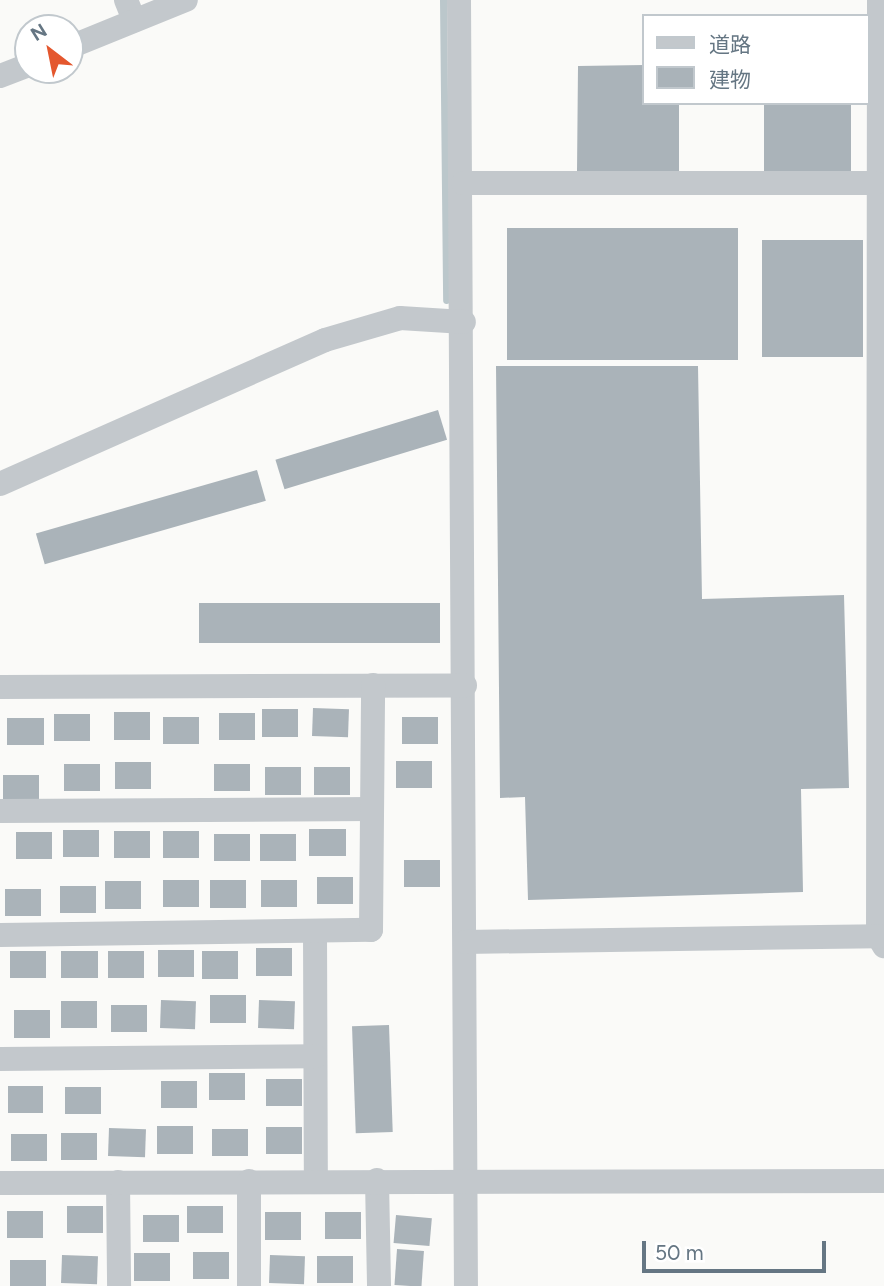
<!DOCTYPE html>
<html>
<head>
<meta charset="utf-8">
<style>
  body { margin:0 }
  #map { position:relative; width:884px; height:1286px; overflow:hidden; background:#fafaf8; font-family:Figtree,"Noto Sans JP",sans-serif }
  div>[style] { position:absolute }
  [style*='--x'] { left:calc(var(--x)*1px); top:calc(var(--y)*1px); width:calc(var(--w)*1px); rotate:calc(var(--a)*1deg) }
  .stream>* { height:7px; margin:-3.5px; padding:0 3.5px; transform-origin:3.5px; border-radius:3.5px; background:#bbc7cb }
  .building>* { inset:0; background:#aab3b9; transform-origin:0 0 }
  .minor>* { height:24px; margin:-12px; padding:0 12px; transform-origin:12px; border-radius:12px; background:#c3c8cc }
  span { translate:-50% -50%; white-space:nowrap; text-align:center; line-height:1.15; -webkit-text-stroke:7px #fff; paint-order:stroke }
  .legend { position:absolute; left:642px; top:14px; width:228px; height:91px; box-sizing:border-box; background:#fff; border:2px solid #c1c8cd; margin:0; padding:9px 12px; list-style:none; font-size:21px; color:#657683 }
  .legend li { display:flex; align-items:center; gap:14px; height:35px }
  .legend b { width:35px; border:2px solid #c1c8cd }
  .north { position:absolute; left:14px; top:14px; width:70px; height:70px; box-sizing:border-box; background:#fff; border:2px solid #c1c8cd; border-radius:50%; rotate:328deg; font-size:19px; font-weight:700; line-height:28px; text-align:center; color:#657683 }
  .north::after { content:''; display:block; margin:auto; width:24px; height:32px; background:#e4572e; clip-path:polygon(50% 0,100% 100%,50% 72%,0 100%) }
  .scale { position:absolute; left:642px; top:1241px; width:184px; height:32px; box-sizing:border-box; border:4px solid #657683; border-top:0; padding-left:9px; font-size:21px; line-height:24px; white-space:nowrap; color:#657683; -webkit-text-stroke:5px #fff; paint-order:stroke }
</style>
</head>
<body>
<div id="map">
  <div class="stream">
    <div style="--x:443;--y:0;--w:300;--a:89.4"></div>
  </div>
  <div class="building">
    <div style="clip-path:polygon(644px 65px,644px 103px,679px 103px,679px 171px,577px 171px,578px 66px)"></div>
    <div style="left:764px;top:103px;width:87px;height:69px"></div>
    <div style="left:738px;top:228px;width:132px;height:231px;rotate:90deg"></div>
    <div style="left:762px;top:240px;width:101px;height:117px"></div>
    <div style="clip-path:polygon(496px 366px,698px 366px,702px 599px,844px 595px,849px 788px,801px 789px,803px 892px,528px 900px,525px 797px,500px 798px)"></div>
    <div style="left:438px;top:410px;width:31px;height:170px;rotate:73deg"></div>
    <div style="left:257px;top:470px;width:32px;height:230px;rotate:74deg"></div>
    <div style="left:199px;top:603px;width:241px;height:40px"></div>
    <div style="left:313px;top:708px;width:36px;height:28px;rotate:2deg"></div>
    <div style="left:262px;top:709px;width:36px;height:28px"></div>
    <div style="left:114px;top:712px;width:36px;height:28px"></div>
    <div style="left:219px;top:713px;width:36px;height:27px"></div>
    <div style="left:54px;top:714px;width:36px;height:27px"></div>
    <div style="left:163px;top:717px;width:36px;height:27px"></div>
    <div style="left:402px;top:717px;width:36px;height:27px"></div>
    <div style="left:7px;top:718px;width:37px;height:27px"></div>
    <div style="left:396px;top:761px;width:36px;height:27px"></div>
    <div style="left:115px;top:762px;width:36px;height:27px"></div>
    <div style="left:64px;top:764px;width:36px;height:27px"></div>
    <div style="left:214px;top:764px;width:36px;height:27px"></div>
    <div style="left:265px;top:767px;width:36px;height:28px"></div>
    <div style="left:314px;top:767px;width:36px;height:28px"></div>
    <div style="left:3px;top:775px;width:36px;height:27px"></div>
    <div style="left:309px;top:829px;width:37px;height:27px"></div>
    <div style="left:63px;top:830px;width:36px;height:27px"></div>
    <div style="left:114px;top:831px;width:36px;height:27px"></div>
    <div style="left:163px;top:831px;width:36px;height:27px"></div>
    <div style="left:16px;top:832px;width:36px;height:27px"></div>
    <div style="left:214px;top:834px;width:36px;height:27px"></div>
    <div style="left:260px;top:834px;width:36px;height:27px"></div>
    <div style="left:404px;top:860px;width:36px;height:27px"></div>
    <div style="left:317px;top:877px;width:36px;height:27px"></div>
    <div style="left:163px;top:880px;width:36px;height:27px"></div>
    <div style="left:210px;top:880px;width:36px;height:28px"></div>
    <div style="left:261px;top:880px;width:36px;height:27px"></div>
    <div style="left:105px;top:881px;width:36px;height:28px"></div>
    <div style="left:60px;top:886px;width:36px;height:27px"></div>
    <div style="left:5px;top:889px;width:36px;height:27px"></div>
    <div style="left:256px;top:948px;width:36px;height:28px"></div>
    <div style="left:158px;top:950px;width:36px;height:27px"></div>
    <div style="left:10px;top:951px;width:36px;height:27px"></div>
    <div style="left:61px;top:951px;width:37px;height:27px"></div>
    <div style="left:108px;top:951px;width:36px;height:27px"></div>
    <div style="left:202px;top:951px;width:36px;height:28px"></div>
    <div style="left:210px;top:995px;width:36px;height:28px"></div>
    <div style="left:161px;top:1000px;width:35px;height:28px;rotate:2deg"></div>
    <div style="left:259px;top:1000px;width:36px;height:28px;rotate:2deg"></div>
    <div style="left:61px;top:1001px;width:36px;height:27px"></div>
    <div style="left:111px;top:1005px;width:36px;height:27px"></div>
    <div style="left:14px;top:1010px;width:36px;height:28px"></div>
    <div style="left:389px;top:1025px;width:107px;height:37px;rotate:88deg"></div>
    <div style="left:209px;top:1073px;width:36px;height:27px"></div>
    <div style="left:266px;top:1079px;width:36px;height:27px"></div>
    <div style="left:161px;top:1081px;width:36px;height:27px"></div>
    <div style="left:8px;top:1086px;width:35px;height:27px"></div>
    <div style="left:65px;top:1087px;width:36px;height:27px"></div>
    <div style="left:157px;top:1126px;width:36px;height:28px"></div>
    <div style="left:266px;top:1127px;width:36px;height:27px"></div>
    <div style="left:109px;top:1128px;width:37px;height:28px;rotate:2deg"></div>
    <div style="left:212px;top:1129px;width:36px;height:27px"></div>
    <div style="left:61px;top:1133px;width:36px;height:27px"></div>
    <div style="left:11px;top:1134px;width:36px;height:27px"></div>
    <div style="left:67px;top:1206px;width:36px;height:27px"></div>
    <div style="left:187px;top:1206px;width:36px;height:27px"></div>
    <div style="left:7px;top:1211px;width:36px;height:27px"></div>
    <div style="left:265px;top:1212px;width:36px;height:28px"></div>
    <div style="left:325px;top:1212px;width:36px;height:27px"></div>
    <div style="left:143px;top:1215px;width:36px;height:27px"></div>
    <div style="left:396px;top:1215px;width:36px;height:28px;rotate:5deg"></div>
    <div style="left:397px;top:1249px;width:27px;height:36px;rotate:4deg"></div>
    <div style="left:193px;top:1252px;width:36px;height:27px"></div>
    <div style="left:134px;top:1253px;width:36px;height:28px"></div>
    <div style="left:62px;top:1255px;width:36px;height:28px;rotate:2deg"></div>
    <div style="left:270px;top:1255px;width:35px;height:28px;rotate:2deg"></div>
    <div style="left:317px;top:1256px;width:36px;height:27px"></div>
    <div style="left:10px;top:1260px;width:36px;height:26px"></div>
  </div>
  <div class="minor">
    <div style="--x:126;--y:0;--w:22;--a:68"></div>
    <div style="--x:459;--y:0;--w:1286;--a:89.69"></div>
    <div style="--x:879;--y:0;--w:936;--a:90.06"></div>
    <div style="--x:878;--y:936;--w:12;--a:59"></div>
    <div style="--x:70;--y:47;--w:125;--a:-22.1"></div>
    <div style="--x:0;--y:76;--w:30;--a:-21"></div>
    <div style="--x:463;--y:183;--w:413;--a:0"></div>
    <div style="--x:0;--y:484;--w:355;--a:-23.9"></div>
    <div style="--x:325;--y:340;--w:78;--a:-16.3"></div>
    <div style="--x:400;--y:318;--w:64;--a:3.6"></div>
    <div style="--x:0;--y:687;--w:465;--a:-0.2"></div>
    <div style="--x:0;--y:811;--w:371;--a:-0.3"></div>
    <div style="--x:315;--y:932;--w:249;--a:89.8"></div>
    <div style="--x:0;--y:935;--w:371;--a:-0.8"></div>
    <div style="--x:371;--y:930;--w:245;--a:-89.5"></div>
    <div style="--x:465;--y:942;--w:413;--a:-0.8"></div>
    <div style="--x:0;--y:1059;--w:315;--a:-0.5"></div>
    <div style="--x:377;--y:1180;--w:106;--a:88.9"></div>
    <div style="--x:118;--y:1182;--w:104;--a:89.4"></div>
    <div style="--x:0;--y:1183;--w:884;--a:-0.13"></div>
    <div style="--x:249;--y:1286;--w:105;--a:-90"></div>
  </div>
  <ul class="legend">
  <li><b style="height:9px;background:#c3c8cc"></b>道路</li>
  <li><b style="height:19px;background:#aab3b9"></b>建物</li>
  </ul>
  <div class="north">N</div>
  <div class="scale">50 m</div>
</div>
</body>
</html>
